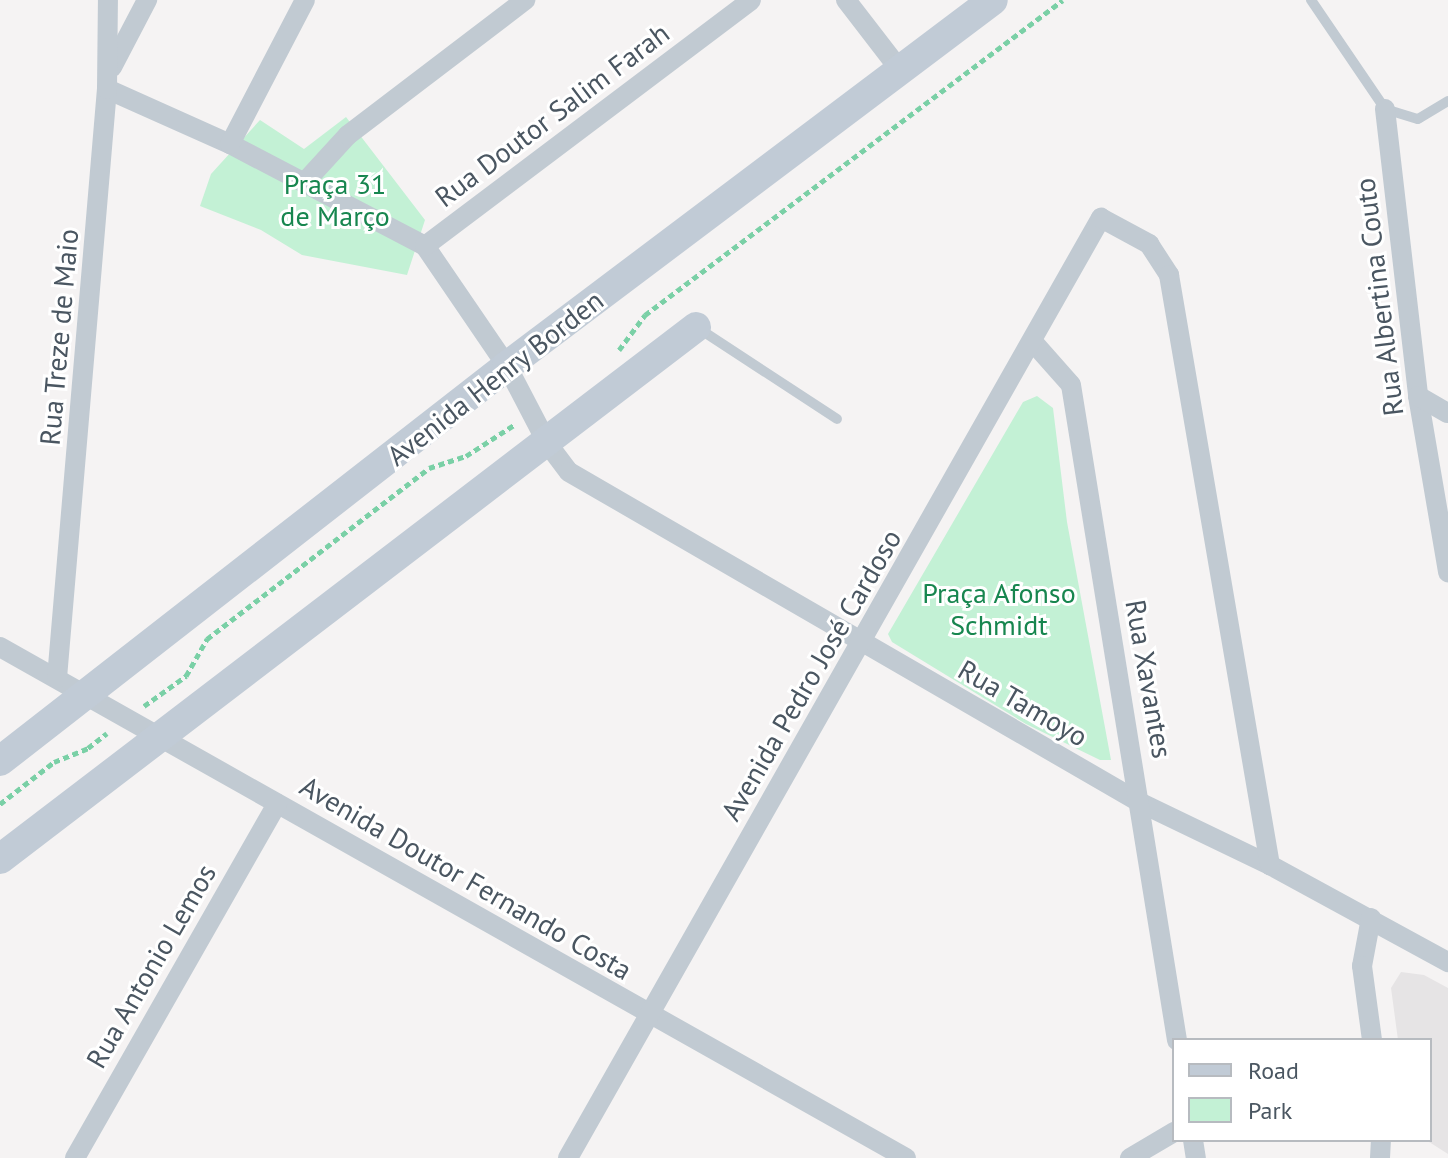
<!DOCTYPE html>
<html>
<head>
<meta charset="utf-8">
<style>
  body { margin:0 }
  #map { position:relative; width:1448px; height:1158px; overflow:hidden; background:#f5f3f3; font-family:"PT Sans",sans-serif }
  div>[style] { position:absolute }
  [style*='--x'] { left:calc(var(--x)*1px); top:calc(var(--y)*1px); width:calc(var(--w)*1px); rotate:calc(var(--a)*1deg) }
  .education>* { inset:0; background:#e6e4e5 }
  .green>* { inset:0; background:#c3f1d5 }
  .path>* { height:5px; margin-top:-2.5px; transform-origin:0; background:repeating-linear-gradient(90deg,#7ad0a6 0 6px,transparent 0 10px) }
  .lane>* { height:10px; margin:-5px; padding:0 5px; transform-origin:5px; border-radius:5px; background:#c1cad2 }
  .street>* { height:20px; margin:-10px; padding:0 10px; transform-origin:10px; border-radius:10px; background:#c1cad2 }
  .secondary>* { height:30px; margin:-15px; padding:0 15px; transform-origin:15px; border-radius:15px; background:#c1cbd6 }
  span { translate:-50% -50%; white-space:nowrap; text-align:center; line-height:1.15; -webkit-text-stroke:6px #fff; paint-order:stroke }
  .street-label { font-size:28px; color:#4a5661 }
  .park-label { font-size:28px; color:#17864f }
  .legend { position:absolute; left:1172px; top:1038px; width:260px; height:104px; box-sizing:border-box; background:#fff; border:2px solid #b7bbc0; margin:0; padding:10px 14px; list-style:none; font-size:24px; color:#4a5661 }
  .legend li { display:flex; align-items:center; gap:16px; height:40px }
  .legend b { width:40px; border:2px solid #b7bbc0 }
</style>
</head>
<body>
<div id="map">
  <div class="education">
    <div style="clip-path:polygon(1401px 972px,1424px 975px,1448px 988px,1448px 1154px,1426px 1140px,1430px 1140px,1430px 1040px,1398px 1040px,1391px 988px)"></div>
  </div>
  <div class="green">
    <div style="clip-path:polygon(346px 117px,425px 220px,407px 275px,302px 255px,261px 230px,200px 206px,211px 174px,260px 120px,304px 149px)"></div>
    <div style="clip-path:polygon(1037px 396px,1053px 408px,1067px 522px,1111px 760px,1100px 760px,1026px 724px,892px 642px,888px 634px,1023px 402px)"></div>
  </div>
  <div class="path">
    <div style="--x:619;--y:350;--w:44;--a:-53.4"></div>
    <div style="--x:645;--y:315;--w:523;--a:-37"></div>
    <div style="--x:144;--y:706;--w:52;--a:-35.5"></div>
    <div style="--x:186;--y:676;--w:43;--a:-60.4"></div>
    <div style="--x:207;--y:639;--w:280;--a:-37.6"></div>
    <div style="--x:429;--y:468;--w:39;--a:-18"></div>
    <div style="--x:466;--y:456;--w:57;--a:-32.9"></div>
    <div style="--x:0;--y:804;--w:68;--a:-37.9"></div>
    <div style="--x:54;--y:762;--w:37;--a:-22"></div>
    <div style="--x:88;--y:748;--w:24;--a:-38"></div>
  </div>
  <div class="lane">
    <div style="--x:1311;--y:0;--w:132;--a:55.8"></div>
    <div style="--x:1385;--y:109;--w:34;--a:17"></div>
    <div style="--x:1418;--y:119;--w:35;--a:-31"></div>
    <div style="--x:698;--y:328;--w:166;--a:33.2"></div>
  </div>
  <div class="street">
    <div style="--x:846;--y:0;--w:88;--a:52.4"></div>
    <div style="--x:112;--y:67;--w:76;--a:-62.4"></div>
    <div style="--x:107;--y:89;--w:135;--a:24.1"></div>
    <div style="--x:230;--y:144;--w:220;--a:27.6"></div>
    <div style="--x:425;--y:246;--w:145;--a:55.7"></div>
    <div style="--x:507;--y:366;--w:87;--a:62.5"></div>
    <div style="--x:547;--y:443;--w:36;--a:53"></div>
    <div style="--x:569;--y:472;--w:661;--a:30.06"></div>
    <div style="--x:1141;--y:803;--w:143;--a:25.7"></div>
    <div style="--x:1270;--y:865;--w:203;--a:28.6"></div>
    <div style="--x:1385;--y:109;--w:289;--a:83.4"></div>
    <div style="--x:1418;--y:396;--w:179;--a:80.3"></div>
    <div style="--x:230;--y:144;--w:162;--a:-62.5"></div>
    <div style="--x:304;--y:183;--w:65;--a:-47.5"></div>
    <div style="--x:348;--y:135;--w:223;--a:-37.3"></div>
    <div style="--x:425;--y:246;--w:408;--a:-37"></div>
    <div style="--x:1033;--y:342;--w:57;--a:48.5"></div>
    <div style="--x:1071;--y:385;--w:664;--a:80.81"></div>
    <div style="--x:1418;--y:396;--w:34;--a:30"></div>
    <div style="--x:0;--y:647;--w:1040;--a:29.42"></div>
    <div style="--x:57;--y:678;--w:591;--a:-85.15"></div>
    <div style="--x:107;--y:89;--w:89;--a:-89.4"></div>
    <div style="--x:1371;--y:918;--w:49;--a:100.6"></div>
    <div style="--x:1362;--y:966;--w:75;--a:82.3"></div>
    <div style="--x:1193;--y:1140;--w:18;--a:81"></div>
    <div style="--x:75;--y:1158;--w:408;--a:-60.3"></div>
    <div style="--x:568;--y:1158;--w:1081;--a:-60.45"></div>
    <div style="--x:1101;--y:218;--w:55;--a:28.4"></div>
    <div style="--x:1149;--y:244;--w:37;--a:57"></div>
    <div style="--x:1169;--y:275;--w:599;--a:80.29"></div>
    <div style="--x:1130;--y:1158;--w:51;--a:-30.6"></div>
    <div style="--x:1380;--y:1158;--w:18;--a:-87"></div>
  </div>
  <div class="secondary">
    <div style="--x:0;--y:761;--w:643;--a:-37.92"></div>
    <div style="--x:507;--y:366;--w:608;--a:-36.98"></div>
    <div style="--x:0;--y:859;--w:876;--a:-37.39"></div>
  </div>
  <div class="street-label">
    <span style="left:552px;top:115px;rotate:-37deg">Rua Doutor Salim Farah</span>
    <span style="left:1379px;top:297px;rotate:-97deg">Rua Albertina Couto</span>
    <span style="left:59px;top:337px;rotate:-85deg">Rua Treze de Maio</span>
    <span style="left:495px;top:378px;rotate:-38deg">Avenida Henry Borden</span>
    <span style="left:811px;top:675px;rotate:-60deg">Avenida Pedro José Cardoso</span>
    <span style="left:1149px;top:679px;rotate:80deg">Rua Xavantes</span>
    <span style="left:1023px;top:703px;rotate:30deg">Rua Tamoyo</span>
    <span style="left:466px;top:878px;rotate:30deg">Avenida Doutor Fernando Costa</span>
    <span style="left:151px;top:966px;rotate:-60deg">Rua Antonio Lemos</span>
  </div>
  <div class="park-label">
    <span style="left:335px;top:200px">Praça 31<br>de Março</span>
    <span style="left:999px;top:609px">Praça Afonso<br>Schmidt</span>
  </div>
  <ul class="legend">
  <li><b style="height:10px;background:#c1cbd6"></b>Road</li>
  <li><b style="height:22px;background:#c3f1d5"></b>Park</li>
  </ul>
</div>
</body>
</html>
